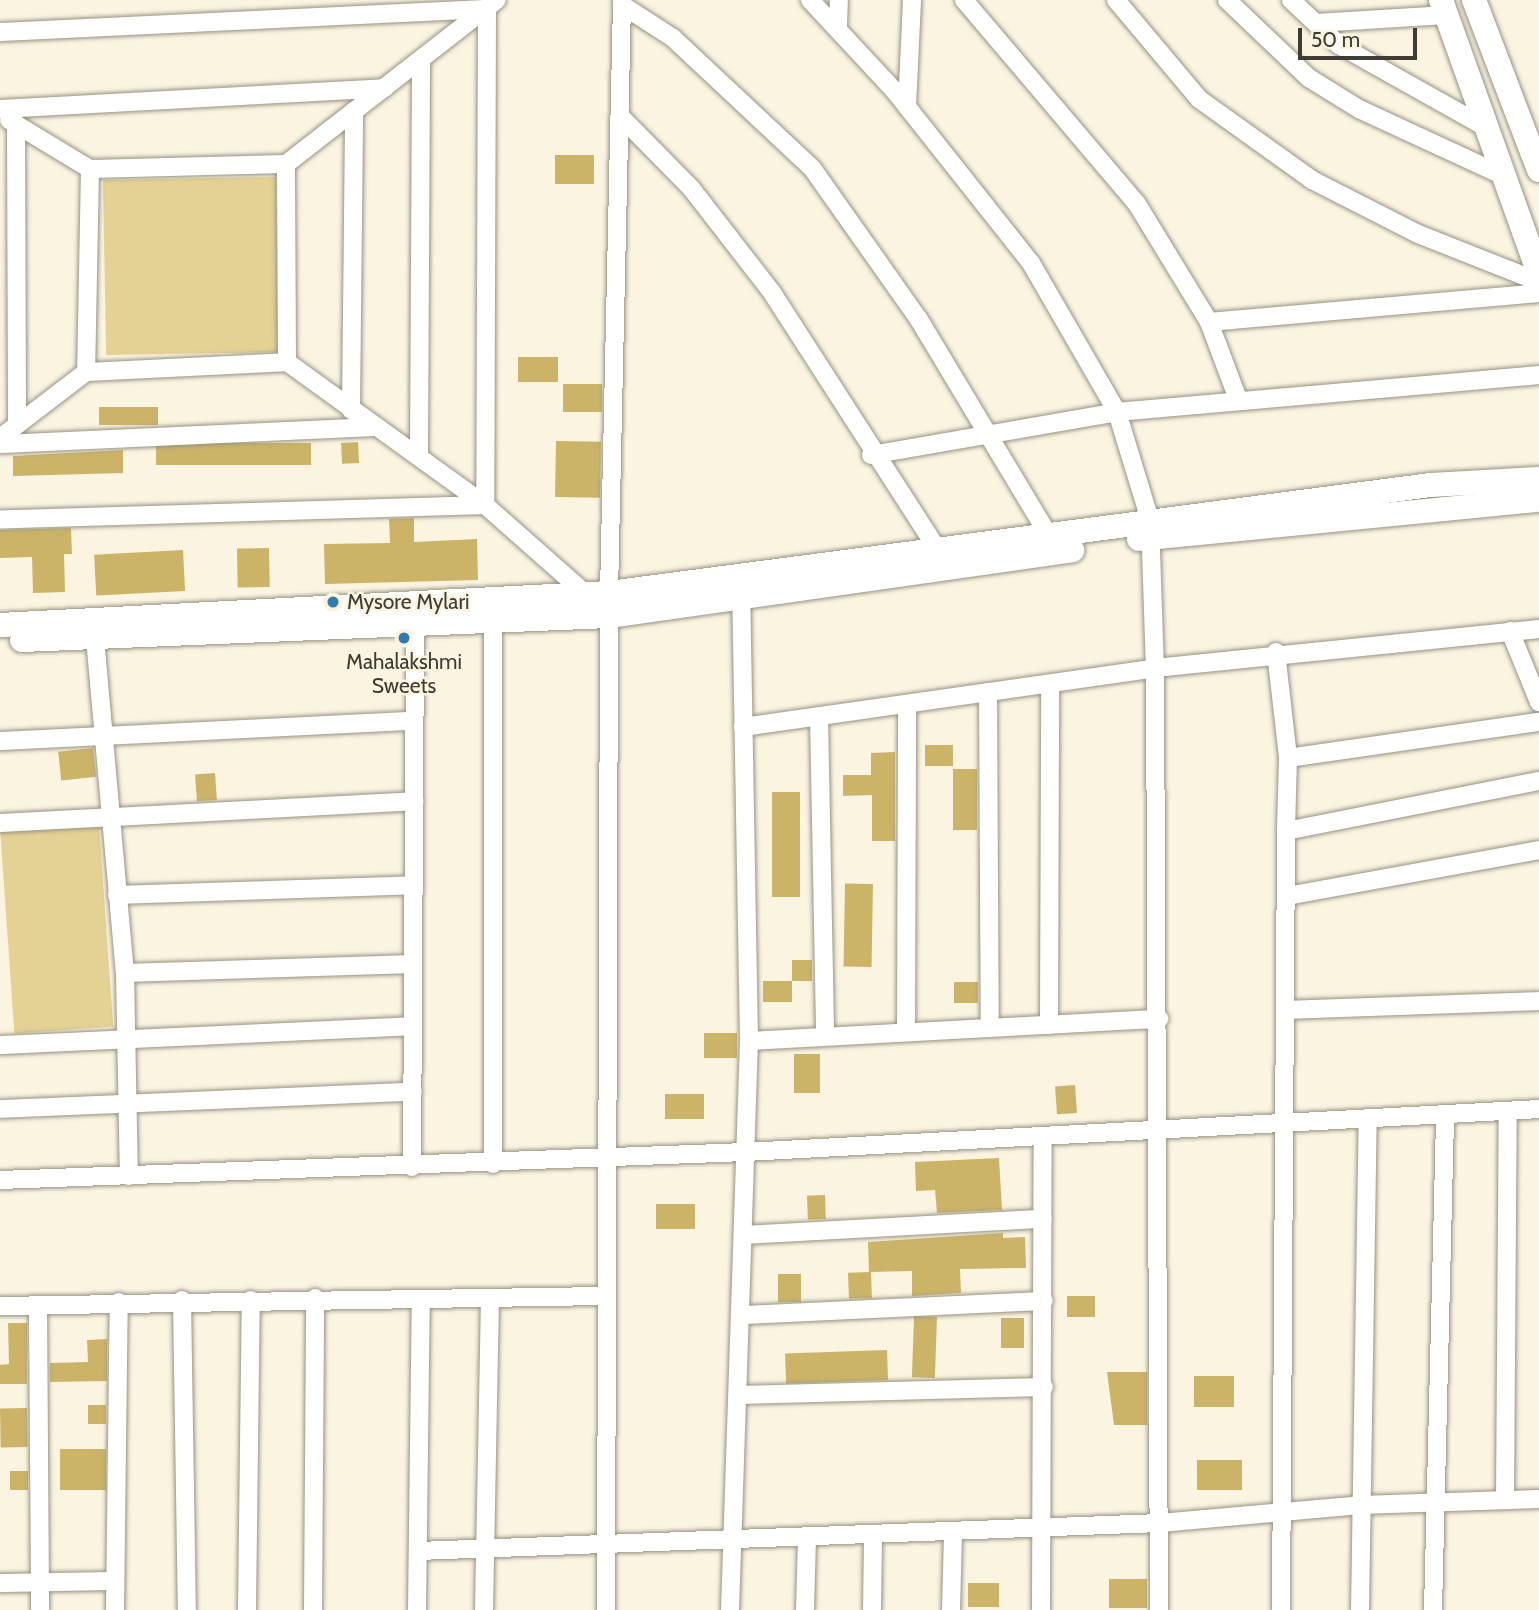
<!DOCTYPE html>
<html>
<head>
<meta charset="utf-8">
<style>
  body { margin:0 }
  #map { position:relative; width:1539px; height:1610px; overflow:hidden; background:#faf4e1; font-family:Cabin,sans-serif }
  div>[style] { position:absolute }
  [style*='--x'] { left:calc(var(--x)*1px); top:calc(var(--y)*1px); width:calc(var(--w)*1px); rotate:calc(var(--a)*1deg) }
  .green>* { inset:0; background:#e4d194; transform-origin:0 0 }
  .building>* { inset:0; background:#cbb468; transform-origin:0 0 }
  .roads { filter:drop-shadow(0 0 2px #979281) drop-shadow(0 0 2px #979281) }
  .street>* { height:18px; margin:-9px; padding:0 9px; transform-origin:9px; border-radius:9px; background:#fff }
  .secondary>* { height:24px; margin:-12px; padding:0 12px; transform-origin:12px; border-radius:12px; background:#fff }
  .dots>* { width:19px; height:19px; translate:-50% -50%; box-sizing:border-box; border:4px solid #faf4e1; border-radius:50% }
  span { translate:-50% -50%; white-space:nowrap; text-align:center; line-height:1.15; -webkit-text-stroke:5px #faf4e1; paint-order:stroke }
  .poi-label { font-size:21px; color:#3e3c35 }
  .left { translate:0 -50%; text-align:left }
  .scale { position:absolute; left:1298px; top:28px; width:119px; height:32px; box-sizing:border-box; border:4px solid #3e3c35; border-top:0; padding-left:9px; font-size:21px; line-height:24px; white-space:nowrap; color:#3e3c35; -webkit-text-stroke:5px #faf4e1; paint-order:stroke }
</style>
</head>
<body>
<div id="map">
  <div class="green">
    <div style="left:276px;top:177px;width:175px;height:173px;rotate:89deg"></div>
    <div style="left:99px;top:824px;width:203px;height:99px;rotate:86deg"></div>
  </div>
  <div class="building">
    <div style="left:594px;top:155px;width:29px;height:39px;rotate:90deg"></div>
    <div style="left:518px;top:357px;width:40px;height:25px"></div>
    <div style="left:563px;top:384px;width:39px;height:28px"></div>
    <div style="left:158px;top:407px;width:18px;height:59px;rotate:90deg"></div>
    <div style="left:556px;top:441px;width:45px;height:56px;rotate:1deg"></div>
    <div style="left:358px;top:442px;width:21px;height:17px;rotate:87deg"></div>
    <div style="left:311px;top:443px;width:22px;height:155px;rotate:90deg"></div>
    <div style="clip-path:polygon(123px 450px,123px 473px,13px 476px,13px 456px)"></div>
    <div style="clip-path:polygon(414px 518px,414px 542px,477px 539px,478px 580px,325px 584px,324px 544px,390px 543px,389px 519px)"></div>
    <div style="clip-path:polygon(71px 528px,72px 554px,64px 554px,65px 592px,33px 593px,32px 557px,0 558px,0 530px)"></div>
    <div style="left:269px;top:548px;width:39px;height:32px;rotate:89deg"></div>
    <div style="left:183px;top:550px;width:41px;height:89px;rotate:87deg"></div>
    <div style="left:925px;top:745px;width:28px;height:21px"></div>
    <div style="left:93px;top:748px;width:29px;height:35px;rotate:84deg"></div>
    <div style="clip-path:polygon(895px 752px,895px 841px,872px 841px,872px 795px,843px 796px,843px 775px,871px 775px,871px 753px)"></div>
    <div style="left:977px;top:769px;width:61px;height:24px;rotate:90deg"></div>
    <div style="left:215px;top:773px;width:27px;height:20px;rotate:86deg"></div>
    <div style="left:800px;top:792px;width:105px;height:28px;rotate:90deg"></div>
    <div style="left:873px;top:884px;width:83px;height:28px;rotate:91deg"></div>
    <div style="left:792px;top:960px;width:20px;height:21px"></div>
    <div style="left:792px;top:981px;width:21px;height:29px;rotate:90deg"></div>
    <div style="left:954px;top:982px;width:24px;height:21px"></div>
    <div style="left:704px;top:1033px;width:33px;height:25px"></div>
    <div style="left:794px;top:1054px;width:26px;height:39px"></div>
    <div style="left:1075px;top:1085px;width:28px;height:20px;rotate:86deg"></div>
    <div style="left:665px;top:1094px;width:39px;height:25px"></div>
    <div style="clip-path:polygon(999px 1158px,1002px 1210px,937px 1213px,935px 1190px,916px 1191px,915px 1162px)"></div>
    <div style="left:825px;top:1195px;width:24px;height:18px;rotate:88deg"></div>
    <div style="left:656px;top:1204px;width:39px;height:25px"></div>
    <div style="clip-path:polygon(1003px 1233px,1003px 1238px,1025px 1237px,1026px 1268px,960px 1269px,961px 1293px,912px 1296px,912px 1271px,869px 1272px,868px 1242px)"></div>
    <div style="left:871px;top:1272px;width:26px;height:23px;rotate:88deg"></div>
    <div style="left:778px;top:1274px;width:23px;height:28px"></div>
    <div style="left:1067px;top:1296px;width:28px;height:21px"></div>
    <div style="left:937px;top:1317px;width:61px;height:23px;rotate:92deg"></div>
    <div style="left:1001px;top:1318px;width:23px;height:30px"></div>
    <div style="clip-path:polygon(8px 1323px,27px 1323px,27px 1384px,0 1384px,0 1365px,9px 1364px)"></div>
    <div style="clip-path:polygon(107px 1339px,107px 1381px,50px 1382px,50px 1363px,88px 1362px,87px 1340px)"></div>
    <div style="left:887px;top:1350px;width:30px;height:102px;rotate:88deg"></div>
    <div style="clip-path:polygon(1107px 1372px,1147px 1372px,1147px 1425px,1114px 1425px)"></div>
    <div style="left:1194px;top:1376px;width:40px;height:31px"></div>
    <div style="left:88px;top:1405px;width:18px;height:19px"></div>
    <div style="left:27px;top:1408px;width:39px;height:27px;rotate:89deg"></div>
    <div style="left:60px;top:1449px;width:46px;height:41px"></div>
    <div style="left:1197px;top:1460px;width:45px;height:30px"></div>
    <div style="left:28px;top:1471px;width:19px;height:18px;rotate:90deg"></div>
    <div style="left:1109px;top:1579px;width:38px;height:29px"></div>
    <div style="left:968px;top:1583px;width:31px;height:24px"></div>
  </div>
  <div class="roads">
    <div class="street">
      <div style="--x:810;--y:0;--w:122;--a:47"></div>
      <div style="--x:893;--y:89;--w:222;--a:51.6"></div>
      <div style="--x:1031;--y:263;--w:172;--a:60"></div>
      <div style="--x:1117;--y:412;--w:113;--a:73"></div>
      <div style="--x:1150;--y:520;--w:148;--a:88.1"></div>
      <div style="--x:1155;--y:668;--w:386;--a:-5.8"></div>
      <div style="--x:964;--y:0;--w:267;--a:49.7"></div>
      <div style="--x:1137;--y:204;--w:138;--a:58.6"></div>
      <div style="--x:1209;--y:322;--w:82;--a:69.4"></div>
      <div style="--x:1116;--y:0;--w:129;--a:50"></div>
      <div style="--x:1199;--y:99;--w:139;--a:35.6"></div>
      <div style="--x:1312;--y:180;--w:119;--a:27"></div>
      <div style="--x:1418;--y:234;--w:130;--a:21.6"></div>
      <div style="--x:1227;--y:0;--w:113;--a:43.6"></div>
      <div style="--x:1309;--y:78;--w:59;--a:31.8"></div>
      <div style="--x:1359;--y:109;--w:157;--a:24.8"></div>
      <div style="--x:1291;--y:0;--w:66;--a:43.2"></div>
      <div style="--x:1339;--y:45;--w:167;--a:29.3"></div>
      <div style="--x:622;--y:5;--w:61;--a:32.9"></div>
      <div style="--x:673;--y:38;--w:190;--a:43.1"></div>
      <div style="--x:812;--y:168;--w:184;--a:54.8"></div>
      <div style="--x:918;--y:318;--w:254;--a:59"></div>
      <div style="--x:1316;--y:23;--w:131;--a:-3.5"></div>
      <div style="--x:838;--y:25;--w:25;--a:-88"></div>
      <div style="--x:0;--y:32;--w:488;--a:-2.7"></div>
      <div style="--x:487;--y:9;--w:496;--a:90.2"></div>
      <div style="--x:485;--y:505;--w:485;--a:178.3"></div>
      <div style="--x:907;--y:107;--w:107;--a:-87.3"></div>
      <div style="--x:0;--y:109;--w:385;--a:-3.1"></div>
      <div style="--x:621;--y:117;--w:100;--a:45.4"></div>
      <div style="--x:691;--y:188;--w:130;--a:52.2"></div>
      <div style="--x:771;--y:291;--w:310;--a:57.2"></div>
      <div style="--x:9;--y:120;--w:95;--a:31.2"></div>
      <div style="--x:16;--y:124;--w:301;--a:89.8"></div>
      <div style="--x:286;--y:164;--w:267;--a:-37.9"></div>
      <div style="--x:1209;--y:322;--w:331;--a:-5"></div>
      <div style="--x:287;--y:362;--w:244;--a:35.8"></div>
      <div style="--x:485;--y:505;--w:136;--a:41.4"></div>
      <div style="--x:351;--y:410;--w:299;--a:-89.4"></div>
      <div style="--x:0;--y:438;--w:108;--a:-37.5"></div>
      <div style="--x:86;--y:372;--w:201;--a:-2.8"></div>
      <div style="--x:287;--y:362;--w:198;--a:-90.3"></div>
      <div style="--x:286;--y:164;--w:196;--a:178.5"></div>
      <div style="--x:90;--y:169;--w:203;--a:91.1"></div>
      <div style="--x:0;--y:444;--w:377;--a:-2.6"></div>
      <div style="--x:419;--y:454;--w:395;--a:-89.7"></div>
      <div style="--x:871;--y:455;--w:250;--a:-9.9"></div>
      <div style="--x:1117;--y:412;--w:424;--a:-5"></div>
      <div style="--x:493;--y:623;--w:541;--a:90"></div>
      <div style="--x:1510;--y:631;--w:77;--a:67.8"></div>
      <div style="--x:95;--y:638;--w:336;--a:84.9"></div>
      <div style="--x:125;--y:973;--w:203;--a:88.9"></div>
      <div style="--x:1276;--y:652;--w:107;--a:83.5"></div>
      <div style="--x:1288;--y:758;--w:73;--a:91.6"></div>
      <div style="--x:1286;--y:831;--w:258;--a:-11.2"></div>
      <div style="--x:988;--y:692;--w:336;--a:89.7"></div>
      <div style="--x:819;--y:716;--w:319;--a:88.9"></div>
      <div style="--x:743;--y:727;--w:416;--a:-8.1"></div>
      <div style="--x:1155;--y:668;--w:942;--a:89.76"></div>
      <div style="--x:0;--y:741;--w:414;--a:-2.8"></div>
      <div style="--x:1288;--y:758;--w:254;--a:-8.2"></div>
      <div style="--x:0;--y:823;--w:415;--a:-3"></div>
      <div style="--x:117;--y:895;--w:296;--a:-1.9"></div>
      <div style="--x:1287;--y:896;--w:256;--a:-10.3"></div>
      <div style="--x:125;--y:973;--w:288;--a:-1.8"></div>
      <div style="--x:1286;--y:1010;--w:253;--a:-2"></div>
      <div style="--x:1049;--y:1025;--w:341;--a:-89.8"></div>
      <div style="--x:906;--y:1031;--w:327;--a:-89.8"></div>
      <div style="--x:749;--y:1041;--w:411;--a:-3.1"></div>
      <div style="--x:0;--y:1045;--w:413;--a:-2.6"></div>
      <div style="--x:0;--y:1109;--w:413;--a:-2.4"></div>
      <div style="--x:412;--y:1167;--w:540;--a:-89.68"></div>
      <div style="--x:0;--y:1180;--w:747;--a:-2.15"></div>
      <div style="--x:746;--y:1152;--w:794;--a:-3.1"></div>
      <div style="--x:743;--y:1235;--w:300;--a:-3.1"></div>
      <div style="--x:182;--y:1300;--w:310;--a:89.1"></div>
      <div style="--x:38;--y:1305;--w:305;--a:89.6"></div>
      <div style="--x:0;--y:1306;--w:606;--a:-0.95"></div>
      <div style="--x:743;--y:1315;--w:301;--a:-2.7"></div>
      <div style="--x:738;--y:1395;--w:306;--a:-1.5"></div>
      <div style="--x:1505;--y:1500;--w:389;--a:-89.6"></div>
      <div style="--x:418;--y:1551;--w:743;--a:-2.16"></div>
      <div style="--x:1160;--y:1523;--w:201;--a:-5.1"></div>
      <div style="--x:1360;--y:1505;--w:179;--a:-1.9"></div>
      <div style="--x:0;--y:1583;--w:115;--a:-1"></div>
      <div style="--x:115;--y:1610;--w:308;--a:-89.3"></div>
      <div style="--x:247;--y:1610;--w:310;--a:-89.3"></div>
      <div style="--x:313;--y:1610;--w:312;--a:-89.6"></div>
      <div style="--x:417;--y:1610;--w:311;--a:-89.3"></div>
      <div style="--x:484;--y:1610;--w:312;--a:-88.9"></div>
      <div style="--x:606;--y:1610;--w:1017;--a:-89.83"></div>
      <div style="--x:609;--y:593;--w:593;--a:-88.74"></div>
      <div style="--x:730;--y:1610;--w:569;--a:-88.09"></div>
      <div style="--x:749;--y:1041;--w:439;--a:-91"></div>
      <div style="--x:805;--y:1610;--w:71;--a:-88.4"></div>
      <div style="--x:872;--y:1610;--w:74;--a:-89.2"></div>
      <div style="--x:951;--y:1610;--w:77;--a:-88.5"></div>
      <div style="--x:1041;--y:1610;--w:473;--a:-89.8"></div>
      <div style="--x:1281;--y:1610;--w:779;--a:-89.63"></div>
      <div style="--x:1360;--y:1610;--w:491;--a:-89.1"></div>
      <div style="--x:1433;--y:1610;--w:495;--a:-88.6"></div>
    </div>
    <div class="secondary">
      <div style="--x:1441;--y:0;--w:291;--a:70.3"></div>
      <div style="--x:1474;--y:0;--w:182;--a:69.1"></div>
      <div style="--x:1139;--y:539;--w:402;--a:-5.6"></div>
      <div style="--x:0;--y:625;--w:610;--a:-3.01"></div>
      <div style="--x:609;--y:593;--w:828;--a:-7.49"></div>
      <div style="--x:1430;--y:485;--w:109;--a:-3.2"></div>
      <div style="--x:22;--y:640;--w:588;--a:-2.34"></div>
      <div style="--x:610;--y:616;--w:467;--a:-8.1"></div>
    </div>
  </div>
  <div class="dots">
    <div style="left:333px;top:602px;background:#327baf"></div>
    <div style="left:404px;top:638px;background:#327baf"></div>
  </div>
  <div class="poi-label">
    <span class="left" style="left:347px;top:602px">Mysore Mylari</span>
    <span style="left:404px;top:674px">Mahalakshmi<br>Sweets</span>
  </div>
  <div class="scale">50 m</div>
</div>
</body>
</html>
